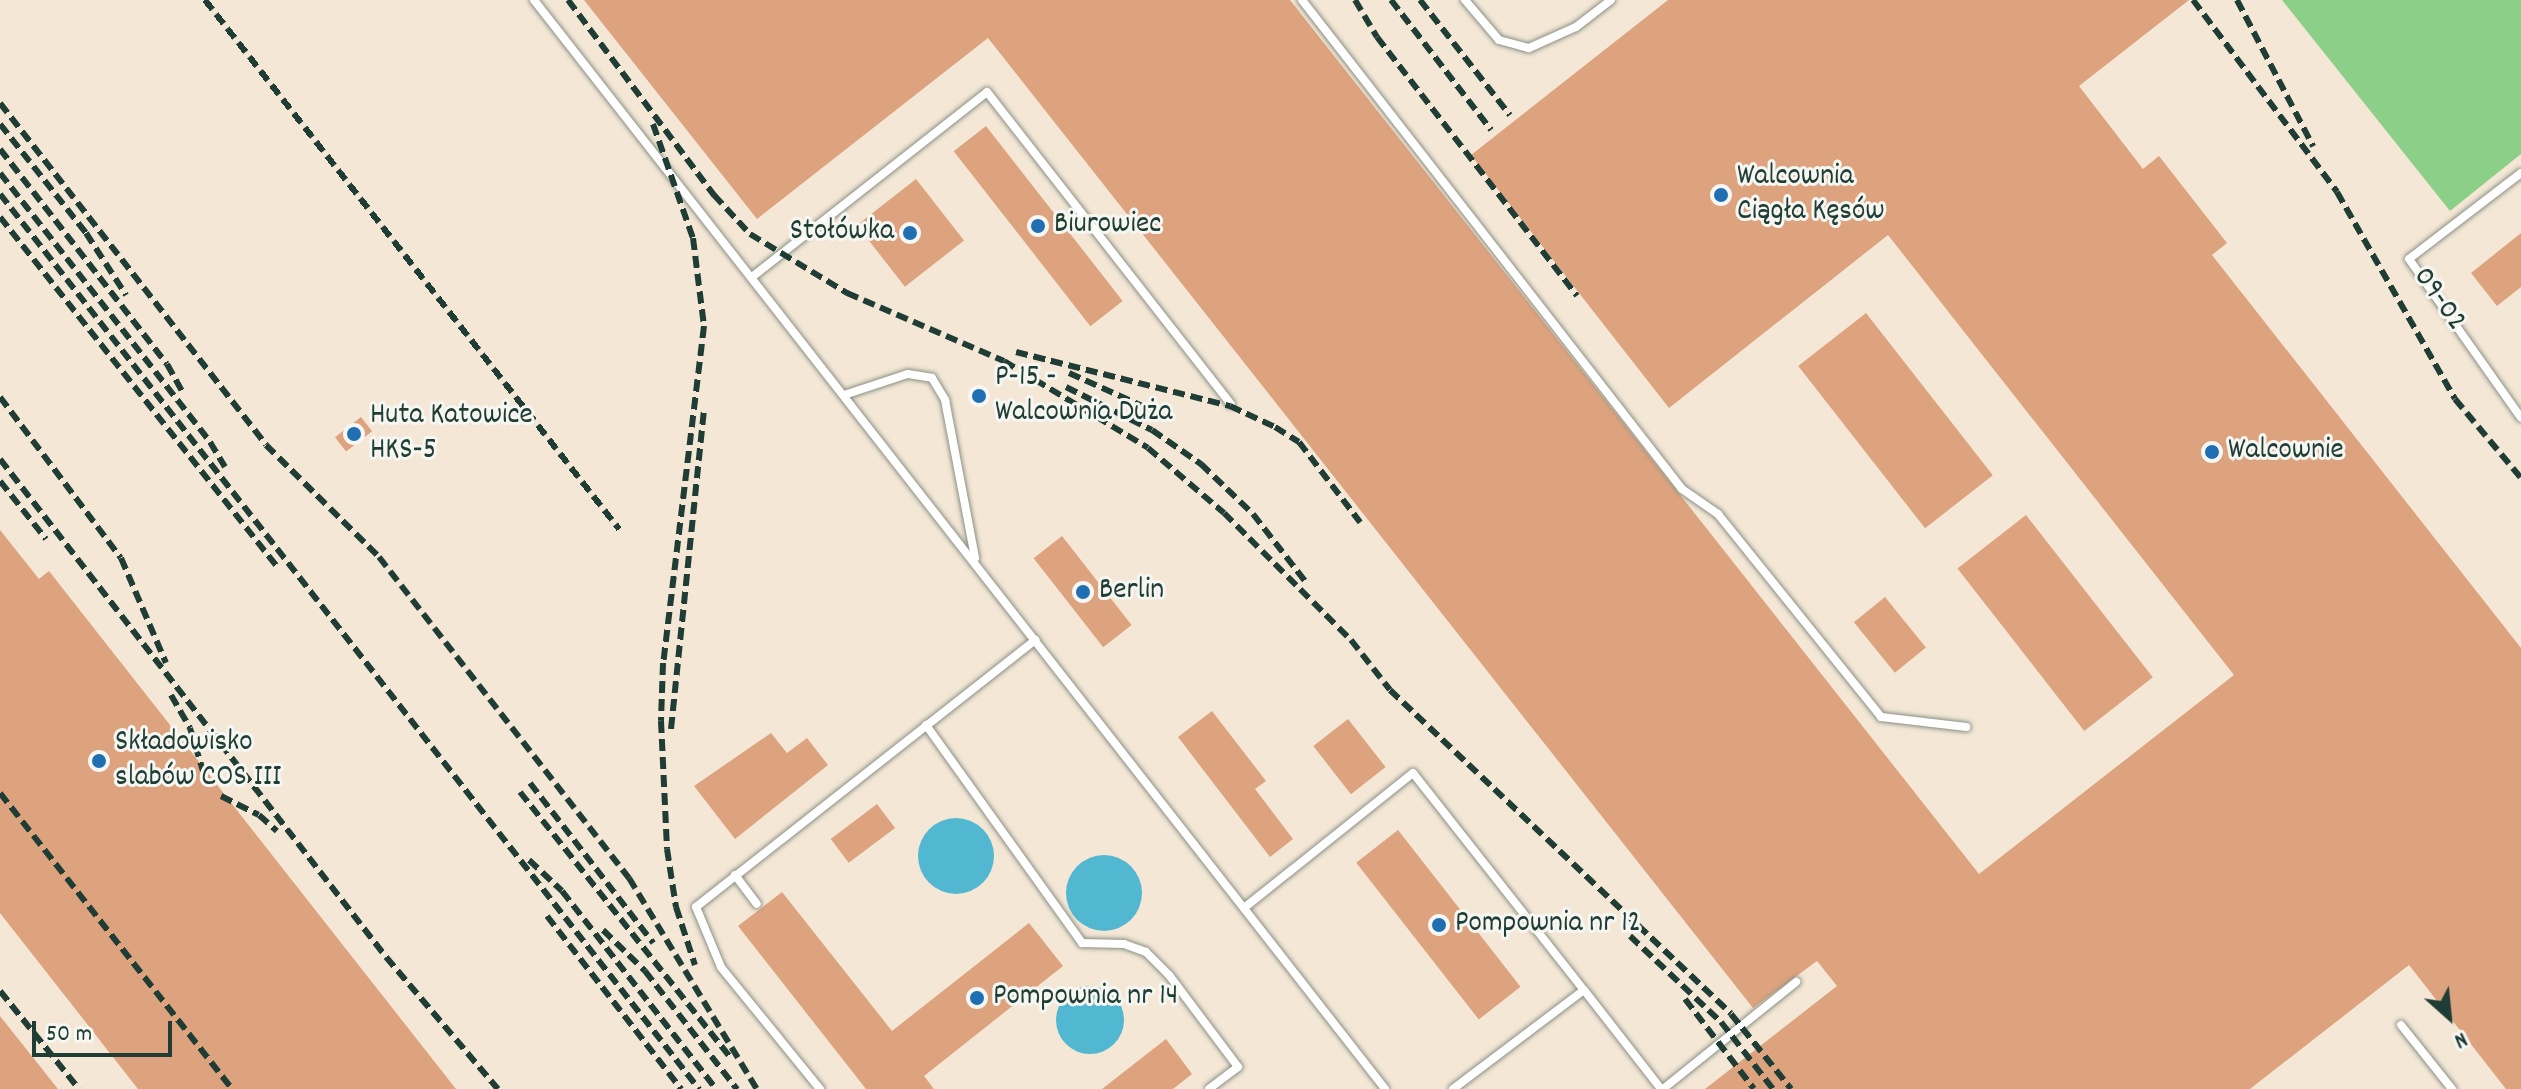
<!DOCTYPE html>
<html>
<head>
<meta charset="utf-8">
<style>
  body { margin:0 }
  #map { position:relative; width:2521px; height:1089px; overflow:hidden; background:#f4e7d6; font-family:Dekko,sans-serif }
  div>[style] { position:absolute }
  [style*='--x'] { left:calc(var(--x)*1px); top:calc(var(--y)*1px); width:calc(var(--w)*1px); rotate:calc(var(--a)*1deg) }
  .green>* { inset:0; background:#8ccf88 }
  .water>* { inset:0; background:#52b7d1 }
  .round { border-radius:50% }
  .building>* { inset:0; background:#dda37f; transform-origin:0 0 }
  .roads { filter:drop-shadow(0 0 2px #8a9285) drop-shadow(0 0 2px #8a9285) }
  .lane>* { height:8px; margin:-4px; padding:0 4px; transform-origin:4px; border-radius:4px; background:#fff }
  .rail>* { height:6px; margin-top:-3px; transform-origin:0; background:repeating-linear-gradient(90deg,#1f3d34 0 12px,transparent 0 18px) }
  .dots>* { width:22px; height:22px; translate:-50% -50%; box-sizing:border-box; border:4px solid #f6f6f2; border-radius:50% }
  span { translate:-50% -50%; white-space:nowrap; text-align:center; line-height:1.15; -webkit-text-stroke:6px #f6f6f2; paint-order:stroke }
  .poi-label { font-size:30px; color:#1f3d34 }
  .left { translate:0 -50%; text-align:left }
  .right { translate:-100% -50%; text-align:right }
  .street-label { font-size:30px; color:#1f3d34 }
  .north { position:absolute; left:2409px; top:977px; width:80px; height:80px; -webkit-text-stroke:6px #f6f6f2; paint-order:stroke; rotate:153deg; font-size:22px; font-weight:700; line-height:32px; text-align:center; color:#1f3d34 }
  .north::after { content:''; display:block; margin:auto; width:28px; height:36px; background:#1f3d34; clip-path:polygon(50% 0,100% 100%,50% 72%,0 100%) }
  .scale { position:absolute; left:32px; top:1021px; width:140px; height:36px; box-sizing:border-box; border:4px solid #1f3d34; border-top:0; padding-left:10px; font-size:24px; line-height:28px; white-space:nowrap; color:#1f3d34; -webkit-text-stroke:6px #f6f6f2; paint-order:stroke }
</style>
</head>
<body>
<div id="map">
  <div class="green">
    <div style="clip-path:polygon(2282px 0,2521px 0,2521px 154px,2450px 211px)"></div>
  </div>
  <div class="water">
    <div class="round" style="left:918px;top:818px;width:76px;height:76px"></div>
    <div class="round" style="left:1066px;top:855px;width:76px;height:76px"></div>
    <div class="round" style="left:1056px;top:986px;width:68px;height:68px"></div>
  </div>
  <div class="building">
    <div style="clip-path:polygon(584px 0,1290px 0,1979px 874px,2234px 675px,1888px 235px,1669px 408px,1471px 155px,1668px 0,2189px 0,2079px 86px,2143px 169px,2159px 156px,2227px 243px,2212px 255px,2521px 648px,2521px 1089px,2506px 1089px,2409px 965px,2250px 1089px,1705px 1089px,1837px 986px,1817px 961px,1753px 1008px,988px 38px,757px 219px)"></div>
    <div style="left:986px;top:126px;width:222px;height:41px;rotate:52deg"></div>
    <div style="left:916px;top:179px;width:78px;height:75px;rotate:52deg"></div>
    <div style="clip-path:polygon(2521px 233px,2521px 287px,2497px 306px,2471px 273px)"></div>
    <div style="left:1866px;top:313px;width:206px;height:86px;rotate:52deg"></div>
    <div style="left:361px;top:417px;width:18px;height:33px;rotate:52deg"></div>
    <div style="left:2026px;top:515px;width:206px;height:87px;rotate:52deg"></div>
    <div style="clip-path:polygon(0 530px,39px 579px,49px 571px,456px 1089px,138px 1089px,0 913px)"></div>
    <div style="left:1062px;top:536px;width:113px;height:36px;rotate:52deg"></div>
    <div style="left:1885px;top:597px;width:65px;height:40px;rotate:51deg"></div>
    <div style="clip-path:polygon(1212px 711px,1266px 781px,1255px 789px,1293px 839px,1270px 857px,1178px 737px)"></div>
    <div style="left:1348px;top:719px;width:61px;height:44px;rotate:52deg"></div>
    <div style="clip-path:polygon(771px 733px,787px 753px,807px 738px,828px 765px,735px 839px,694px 786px)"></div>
    <div style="left:877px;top:804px;width:30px;height:58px;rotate:53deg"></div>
    <div style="left:1398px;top:830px;width:199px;height:53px;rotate:52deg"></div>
    <div style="clip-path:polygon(782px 892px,892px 1031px,1029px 923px,1063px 966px,924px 1076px,934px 1089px,866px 1089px,738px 926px)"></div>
    <div style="clip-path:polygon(0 1016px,58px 1089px,0 1089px)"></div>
    <div style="clip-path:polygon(1166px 1039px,1192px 1074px,1173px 1089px,1102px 1089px)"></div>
  </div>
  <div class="roads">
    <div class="lane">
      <div style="--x:534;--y:0;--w:1382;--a:51.99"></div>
      <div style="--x:1302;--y:0;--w:619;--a:52.15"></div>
      <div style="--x:1682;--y:489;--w:44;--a:34.8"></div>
      <div style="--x:1718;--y:514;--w:260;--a:51.2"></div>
      <div style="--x:1881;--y:717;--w:86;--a:6.7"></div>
      <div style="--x:1465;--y:0;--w:52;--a:49.6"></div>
      <div style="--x:1499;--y:40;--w:31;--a:15"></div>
      <div style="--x:1529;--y:48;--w:51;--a:-24.1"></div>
      <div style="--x:1576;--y:27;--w:44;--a:-37.6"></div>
      <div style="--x:2521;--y:173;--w:141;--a:142.5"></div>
      <div style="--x:2409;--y:259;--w:194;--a:54.8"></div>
      <div style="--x:752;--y:277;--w:299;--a:-38.2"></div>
      <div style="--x:987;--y:92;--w:396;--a:52"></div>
      <div style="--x:844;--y:395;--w:67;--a:-18.2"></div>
      <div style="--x:908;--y:374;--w:24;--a:9"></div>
      <div style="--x:932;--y:378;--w:26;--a:59"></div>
      <div style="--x:945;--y:400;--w:161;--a:79.2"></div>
      <div style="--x:926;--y:725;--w:268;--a:54.4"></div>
      <div style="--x:1082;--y:943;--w:42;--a:1.4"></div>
      <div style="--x:1124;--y:944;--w:23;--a:20"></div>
      <div style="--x:1146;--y:952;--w:33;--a:45"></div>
      <div style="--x:1169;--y:975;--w:115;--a:53.1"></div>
      <div style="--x:1238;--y:1067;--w:36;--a:143"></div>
      <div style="--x:735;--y:875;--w:36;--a:53"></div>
      <div style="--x:1244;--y:908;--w:216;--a:-38.6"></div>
      <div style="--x:1413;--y:773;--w:276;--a:51.8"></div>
      <div style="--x:2401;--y:1025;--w:82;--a:51.4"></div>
      <div style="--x:820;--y:1089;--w:157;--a:-129.1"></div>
      <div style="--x:721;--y:967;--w:65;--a:-112.6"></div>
      <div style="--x:696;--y:907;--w:432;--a:-38.2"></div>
      <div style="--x:1453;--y:1089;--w:164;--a:-37.1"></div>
      <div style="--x:1584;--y:990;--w:125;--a:52.1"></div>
      <div style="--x:1663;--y:1089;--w:171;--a:-38.8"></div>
    </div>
  </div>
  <div class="rail">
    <div style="--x:205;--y:0;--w:672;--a:51.95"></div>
    <div style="--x:568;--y:0;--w:244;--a:53.2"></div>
    <div style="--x:714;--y:195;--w:53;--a:47.3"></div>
    <div style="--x:750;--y:234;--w:114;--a:31.3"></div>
    <div style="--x:847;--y:293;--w:171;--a:23.4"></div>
    <div style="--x:1004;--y:361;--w:168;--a:31.1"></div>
    <div style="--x:1148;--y:448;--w:100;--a:40.5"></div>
    <div style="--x:1224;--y:513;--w:180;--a:45"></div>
    <div style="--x:1351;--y:640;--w:63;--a:52"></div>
    <div style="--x:1390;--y:690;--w:470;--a:43.5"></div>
    <div style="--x:1731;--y:1014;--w:96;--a:51.3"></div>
    <div style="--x:1355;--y:0;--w:43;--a:59.3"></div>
    <div style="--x:1377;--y:37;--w:327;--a:52.3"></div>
    <div style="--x:1391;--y:0;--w:164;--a:52.4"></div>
    <div style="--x:1420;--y:0;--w:146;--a:52"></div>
    <div style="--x:2193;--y:0;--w:240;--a:53.1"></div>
    <div style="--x:2337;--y:192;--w:238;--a:60.3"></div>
    <div style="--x:2455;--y:399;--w:103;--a:50.1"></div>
    <div style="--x:2237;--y:0;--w:165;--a:62.5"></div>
    <div style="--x:0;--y:103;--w:433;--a:52.1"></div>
    <div style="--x:266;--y:445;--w:159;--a:44.7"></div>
    <div style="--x:379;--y:557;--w:407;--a:52.1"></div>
    <div style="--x:629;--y:878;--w:247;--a:58.8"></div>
    <div style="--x:0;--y:124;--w:139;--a:51.7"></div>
    <div style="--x:86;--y:233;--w:74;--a:57.2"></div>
    <div style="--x:653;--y:124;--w:121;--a:70.7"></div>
    <div style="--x:693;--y:238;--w:89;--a:82.9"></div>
    <div style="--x:704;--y:326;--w:339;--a:96.9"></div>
    <div style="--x:663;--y:663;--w:58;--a:92"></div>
    <div style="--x:661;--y:721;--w:128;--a:87.3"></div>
    <div style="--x:667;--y:849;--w:59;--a:81.2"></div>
    <div style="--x:676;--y:907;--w:61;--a:71.9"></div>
    <div style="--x:0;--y:149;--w:272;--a:52.2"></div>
    <div style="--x:167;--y:364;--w:33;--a:61"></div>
    <div style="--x:0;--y:173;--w:341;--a:52"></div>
    <div style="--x:210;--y:442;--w:29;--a:59"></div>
    <div style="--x:0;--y:194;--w:1136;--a:52.01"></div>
    <div style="--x:0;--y:217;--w:448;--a:51.6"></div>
    <div style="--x:1016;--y:352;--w:221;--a:14.2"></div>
    <div style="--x:1230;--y:406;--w:50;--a:25"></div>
    <div style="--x:1275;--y:427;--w:28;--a:32"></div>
    <div style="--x:1299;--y:442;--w:101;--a:52.7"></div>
    <div style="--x:1069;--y:373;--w:107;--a:24.2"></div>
    <div style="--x:1066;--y:387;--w:96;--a:26.6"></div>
    <div style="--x:1152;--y:430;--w:60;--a:34.8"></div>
    <div style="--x:1201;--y:464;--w:72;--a:43.9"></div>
    <div style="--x:1253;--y:514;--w:85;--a:52.2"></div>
    <div style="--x:0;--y:397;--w:201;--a:53.1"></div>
    <div style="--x:121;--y:558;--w:114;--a:66.8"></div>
    <div style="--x:0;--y:459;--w:630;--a:52.22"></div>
    <div style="--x:386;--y:957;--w:173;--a:49.7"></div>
    <div style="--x:0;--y:481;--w:74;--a:51.6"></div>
    <div style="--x:171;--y:695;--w:38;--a:60"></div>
    <div style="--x:190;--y:728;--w:45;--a:73.2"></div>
    <div style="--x:671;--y:729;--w:320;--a:-84.1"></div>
    <div style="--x:530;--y:783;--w:202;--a:52.4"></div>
    <div style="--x:520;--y:792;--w:338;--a:51.6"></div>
    <div style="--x:0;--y:793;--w:376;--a:51.9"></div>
    <div style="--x:221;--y:796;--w:42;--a:26.6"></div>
    <div style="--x:259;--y:815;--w:24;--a:42"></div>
    <div style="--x:529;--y:860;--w:45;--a:43.2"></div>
    <div style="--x:562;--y:891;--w:251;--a:52.1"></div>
    <div style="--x:547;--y:916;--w:219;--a:52.2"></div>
    <div style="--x:603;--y:930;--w:59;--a:44.3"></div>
    <div style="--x:645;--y:971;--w:150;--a:52.1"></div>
    <div style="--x:1630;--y:936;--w:125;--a:43.4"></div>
    <div style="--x:1721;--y:1022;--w:85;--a:52.2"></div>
    <div style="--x:0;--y:991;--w:126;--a:51.1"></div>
    <div style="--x:1685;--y:999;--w:113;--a:52.5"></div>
  </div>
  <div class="dots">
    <div style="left:1721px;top:195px;background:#1f6fb2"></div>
    <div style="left:1038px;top:226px;background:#1f6fb2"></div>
    <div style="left:910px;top:233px;background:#1f6fb2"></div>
    <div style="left:979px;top:396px;background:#1f6fb2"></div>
    <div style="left:354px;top:434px;background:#1f6fb2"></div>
    <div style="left:2212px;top:452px;background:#1f6fb2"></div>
    <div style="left:1083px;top:592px;background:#1f6fb2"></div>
    <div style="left:99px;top:761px;background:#1f6fb2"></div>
    <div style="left:1439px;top:925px;background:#1f6fb2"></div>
    <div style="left:977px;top:998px;background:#1f6fb2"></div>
  </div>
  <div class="poi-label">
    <span class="left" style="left:1737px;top:195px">Walcownia<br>Ciągła Kęsów</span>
    <span class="left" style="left:1054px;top:226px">Biurowiec</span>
    <span class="right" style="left:894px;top:233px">Stołówka</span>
    <span class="left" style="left:995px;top:396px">P-15 -<br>Walcownia Duża</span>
    <span class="left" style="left:370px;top:434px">Huta Katowice<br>HKS-5</span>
    <span class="left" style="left:2228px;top:452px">Walcownie</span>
    <span class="left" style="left:1099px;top:592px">Berlin</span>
    <span class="left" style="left:115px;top:761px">Składowisko<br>slabów COS III</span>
    <span class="left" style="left:1455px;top:925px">Pompownia nr 12</span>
    <span class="left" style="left:993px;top:998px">Pompownia nr 14</span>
  </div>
  <div class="street-label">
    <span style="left:2438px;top:300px;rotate:55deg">09-02</span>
  </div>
  <div class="north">N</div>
  <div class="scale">50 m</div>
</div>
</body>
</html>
